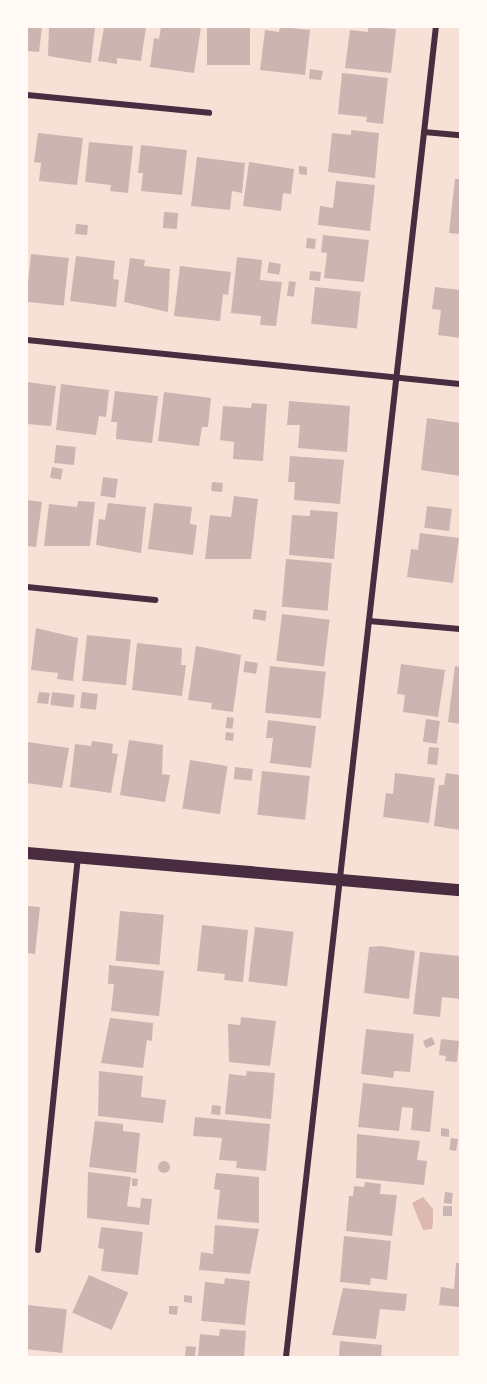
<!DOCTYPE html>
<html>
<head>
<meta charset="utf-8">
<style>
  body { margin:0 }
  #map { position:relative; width:487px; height:1384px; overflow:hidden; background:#f7e1d7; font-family:Jost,sans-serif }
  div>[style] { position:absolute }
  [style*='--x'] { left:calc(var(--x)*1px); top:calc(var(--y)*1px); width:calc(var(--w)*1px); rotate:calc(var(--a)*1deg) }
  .water>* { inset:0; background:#dcb8b0 }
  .building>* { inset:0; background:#ccb4b1; transform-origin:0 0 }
  .round { border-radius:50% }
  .minor>* { height:6px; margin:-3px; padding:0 3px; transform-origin:3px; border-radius:3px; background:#4a2c40 }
  .secondary>* { height:12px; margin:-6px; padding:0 6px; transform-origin:6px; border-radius:6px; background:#4a2c40 }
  span { translate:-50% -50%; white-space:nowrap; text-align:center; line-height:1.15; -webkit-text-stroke:6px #fffaf5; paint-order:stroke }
  .frame { position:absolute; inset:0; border:28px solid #fffaf5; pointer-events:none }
</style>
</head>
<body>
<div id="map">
  <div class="water">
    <div style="clip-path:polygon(423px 1197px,433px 1209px,433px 1223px,432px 1229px,423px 1230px,412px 1203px)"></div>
  </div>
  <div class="building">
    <div style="clip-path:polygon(27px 27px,42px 27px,39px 52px,27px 51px)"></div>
    <div style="clip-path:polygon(49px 27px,95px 27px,91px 63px,48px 56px)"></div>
    <div style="clip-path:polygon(104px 27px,146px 27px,141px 61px,117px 58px,117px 64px,98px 61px)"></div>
    <div style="clip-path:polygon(161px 27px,201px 27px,194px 73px,150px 67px,154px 38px,159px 39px)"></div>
    <div style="left:207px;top:27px;width:43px;height:38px"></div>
    <div style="clip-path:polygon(280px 27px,310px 30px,305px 75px,260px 70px,265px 30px,279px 32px)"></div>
    <div style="clip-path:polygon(368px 27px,396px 29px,391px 73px,345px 68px,350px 30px,368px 32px)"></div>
    <div style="clip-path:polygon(310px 69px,323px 71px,321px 80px,309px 79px)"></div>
    <div style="clip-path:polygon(342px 73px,388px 78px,383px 124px,366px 122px,367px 117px,338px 114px)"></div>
    <div style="clip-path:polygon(351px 130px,379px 133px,375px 178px,328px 172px,332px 133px,351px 135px)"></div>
    <div style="clip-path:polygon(38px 133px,83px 138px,77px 185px,39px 181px,41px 163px,34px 162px)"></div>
    <div style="clip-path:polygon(89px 142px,133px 146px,128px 193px,110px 191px,111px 185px,85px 182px)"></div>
    <div style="clip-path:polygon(141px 145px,187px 150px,182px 195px,141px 191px,143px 173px,138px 173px)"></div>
    <div style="clip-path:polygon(197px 157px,245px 163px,242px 193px,232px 191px,230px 210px,191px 206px)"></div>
    <div style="clip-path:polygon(249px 162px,294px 169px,291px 194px,283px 193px,281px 211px,243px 206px)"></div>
    <div style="clip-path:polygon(299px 166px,307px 167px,307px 175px,299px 174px)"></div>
    <div style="clip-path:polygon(455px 179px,460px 179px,460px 234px,449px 233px)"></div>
    <div style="clip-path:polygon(336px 181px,375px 185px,370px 231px,318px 225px,320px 206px,333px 208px)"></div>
    <div style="left:164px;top:212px;width:14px;height:16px;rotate:4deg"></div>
    <div style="left:76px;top:224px;width:12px;height:10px;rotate:5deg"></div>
    <div style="clip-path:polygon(323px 235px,369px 240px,364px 282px,324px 278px,327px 253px,321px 252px)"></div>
    <div style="left:307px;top:238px;width:9px;height:10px;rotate:6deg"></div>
    <div style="left:31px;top:254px;width:38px;height:48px;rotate:6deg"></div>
    <div style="clip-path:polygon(76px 256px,115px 261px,113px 279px,119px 280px,116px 307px,70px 301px)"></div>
    <div style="clip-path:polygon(237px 257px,262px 260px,260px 280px,282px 282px,276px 326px,260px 325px,261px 316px,231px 313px)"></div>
    <div style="clip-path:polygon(130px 258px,145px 260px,144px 266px,170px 269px,168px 312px,124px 302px)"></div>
    <div style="left:269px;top:262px;width:12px;height:11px;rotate:9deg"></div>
    <div style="clip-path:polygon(180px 266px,231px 272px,228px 295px,223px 294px,220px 321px,174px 316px)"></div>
    <div style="left:310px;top:271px;width:11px;height:9px;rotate:5deg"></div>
    <div style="left:289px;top:281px;width:7px;height:15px;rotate:8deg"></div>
    <div style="left:315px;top:287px;width:46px;height:37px;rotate:6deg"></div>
    <div style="clip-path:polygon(435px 287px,460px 290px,460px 338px,438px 335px,441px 310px,432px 309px)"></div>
    <div style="clip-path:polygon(27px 382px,56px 386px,51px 426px,27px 424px)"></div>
    <div style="clip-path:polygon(61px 384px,109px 390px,106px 417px,99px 416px,96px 435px,56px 430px)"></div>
    <div style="clip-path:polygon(115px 391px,158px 396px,152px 443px,116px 439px,117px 422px,111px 422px)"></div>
    <div style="clip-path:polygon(164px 392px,211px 398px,208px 427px,202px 427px,199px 446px,158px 441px)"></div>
    <div style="clip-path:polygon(289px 401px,350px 406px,347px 452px,298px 448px,300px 425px,287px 425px)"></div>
    <div style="clip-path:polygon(252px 403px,267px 404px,263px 461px,233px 459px,234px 442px,220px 440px,223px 406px,251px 408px)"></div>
    <div style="clip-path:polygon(427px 418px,460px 423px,460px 476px,421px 470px)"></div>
    <div style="left:56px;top:445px;width:20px;height:18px;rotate:6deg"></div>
    <div style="clip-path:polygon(290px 456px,344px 460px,340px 504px,294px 500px,295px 482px,288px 482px)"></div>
    <div style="left:52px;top:467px;width:11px;height:11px;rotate:10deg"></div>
    <div style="left:103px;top:477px;width:15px;height:19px;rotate:8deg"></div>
    <div style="left:212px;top:482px;width:11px;height:9px;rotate:5deg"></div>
    <div style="clip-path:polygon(234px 496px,258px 499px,251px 559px,205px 559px,210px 515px,231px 517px)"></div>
    <div style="clip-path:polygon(27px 500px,42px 502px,36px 547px,27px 546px)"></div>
    <div style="clip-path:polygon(78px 501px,95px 502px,90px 546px,44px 546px,49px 504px,77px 507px)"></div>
    <div style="clip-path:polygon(108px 503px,146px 507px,141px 553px,96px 545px,99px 519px,105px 520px)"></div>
    <div style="clip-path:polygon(154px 503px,192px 507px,190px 524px,197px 525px,193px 555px,148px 549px)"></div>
    <div style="left:427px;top:506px;width:25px;height:22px;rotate:7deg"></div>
    <div style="clip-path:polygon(310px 510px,338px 512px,334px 559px,289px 555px,292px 515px,310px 516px)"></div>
    <div style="clip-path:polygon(420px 533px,459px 538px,453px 583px,407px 577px,411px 549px,418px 550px)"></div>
    <div style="left:286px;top:559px;width:46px;height:48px;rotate:5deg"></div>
    <div style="left:254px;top:609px;width:13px;height:10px;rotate:9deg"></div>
    <div style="left:282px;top:614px;width:48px;height:47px;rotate:7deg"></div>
    <div style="clip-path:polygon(36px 628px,78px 638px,73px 681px,57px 679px,58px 673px,31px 670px)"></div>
    <div style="left:87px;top:635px;width:44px;height:46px;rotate:6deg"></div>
    <div style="clip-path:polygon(137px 643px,182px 648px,181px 665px,186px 665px,182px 696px,132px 690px)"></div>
    <div style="clip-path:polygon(196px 646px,241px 655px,233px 712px,211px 709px,212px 703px,188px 700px)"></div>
    <div style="left:245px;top:661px;width:13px;height:11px;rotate:9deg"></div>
    <div style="clip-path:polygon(401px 664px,445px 670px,438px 717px,403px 712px,405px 695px,397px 694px)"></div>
    <div style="left:270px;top:666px;width:56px;height:47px;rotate:6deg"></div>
    <div style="clip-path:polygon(455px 666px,460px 667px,460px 724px,448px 722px)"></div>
    <div style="clip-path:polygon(39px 692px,50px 693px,48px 704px,37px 703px)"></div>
    <div style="left:52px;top:692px;width:23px;height:13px;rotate:7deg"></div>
    <div style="left:82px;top:692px;width:16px;height:16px;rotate:7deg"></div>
    <div style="left:227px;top:717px;width:7px;height:11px;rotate:8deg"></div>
    <div style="left:426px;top:719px;width:14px;height:23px;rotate:8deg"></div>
    <div style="clip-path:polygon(268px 720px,316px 726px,311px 768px,270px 763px,273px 738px,266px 738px)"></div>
    <div style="left:226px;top:732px;width:8px;height:8px;rotate:7deg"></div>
    <div style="clip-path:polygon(129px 740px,163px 745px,162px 774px,170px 775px,165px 802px,120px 795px)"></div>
    <div style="clip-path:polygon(92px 741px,113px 744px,112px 753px,118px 754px,111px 793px,70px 787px,75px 744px,91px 746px)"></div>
    <div style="clip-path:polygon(27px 742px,69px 748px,62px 788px,27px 783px)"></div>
    <div style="left:429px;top:747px;width:10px;height:17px;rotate:6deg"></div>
    <div style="left:190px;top:760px;width:38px;height:49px;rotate:9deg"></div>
    <div style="left:235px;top:767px;width:18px;height:12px;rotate:6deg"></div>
    <div style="left:262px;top:771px;width:48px;height:44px;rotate:6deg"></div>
    <div style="clip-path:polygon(395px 773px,435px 778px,429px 823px,383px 817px,386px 793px,393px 794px)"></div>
    <div style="clip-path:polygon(446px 773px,460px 775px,460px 830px,434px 826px,439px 785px,444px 785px)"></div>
    <div style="clip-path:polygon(27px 906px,40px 907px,35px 954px,27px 953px)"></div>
    <div style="left:120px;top:911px;width:44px;height:50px;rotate:5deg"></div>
    <div style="clip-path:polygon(202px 925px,248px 930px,243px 982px,224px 980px,225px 974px,197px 971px)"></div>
    <div style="left:255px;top:927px;width:39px;height:55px;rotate:7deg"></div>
    <div style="clip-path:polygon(380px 946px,415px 951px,409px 999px,364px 993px,369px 947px)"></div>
    <div style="clip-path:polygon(420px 952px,460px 956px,460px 999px,442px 997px,440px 1017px,413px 1014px)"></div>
    <div style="clip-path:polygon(109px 965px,164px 971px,159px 1016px,111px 1011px,114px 984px,108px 984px)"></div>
    <div style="clip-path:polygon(241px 1017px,276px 1021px,270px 1066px,229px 1062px,228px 1024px,240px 1025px)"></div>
    <div style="clip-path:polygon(110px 1018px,153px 1023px,152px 1041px,147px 1040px,143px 1068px,101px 1063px)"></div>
    <div style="clip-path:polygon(366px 1029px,414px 1034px,410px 1072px,394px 1071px,393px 1078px,361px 1074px)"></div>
    <div style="left:432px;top:1037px;width:8px;height:10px;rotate:67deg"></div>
    <div style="clip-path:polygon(441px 1039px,459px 1041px,457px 1062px,445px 1061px,446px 1056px,439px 1055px)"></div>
    <div style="clip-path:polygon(99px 1071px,143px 1076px,141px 1097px,166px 1100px,163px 1123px,98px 1116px)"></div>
    <div style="clip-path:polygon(247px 1071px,275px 1073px,271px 1119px,225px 1114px,229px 1074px,246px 1076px)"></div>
    <div style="clip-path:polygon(363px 1083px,434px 1091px,430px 1132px,411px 1130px,413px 1108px,402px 1107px,399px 1131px,358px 1127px)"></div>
    <div style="left:212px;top:1105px;width:9px;height:9px;rotate:6deg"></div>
    <div style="clip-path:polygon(195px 1117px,270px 1124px,266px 1171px,236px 1168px,237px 1161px,219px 1160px,222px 1138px,193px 1136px)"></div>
    <div style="clip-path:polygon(95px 1121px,123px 1124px,123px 1131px,140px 1133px,136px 1173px,89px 1167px)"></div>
    <div style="clip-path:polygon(441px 1128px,449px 1129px,449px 1137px,441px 1136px)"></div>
    <div style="clip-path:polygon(357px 1134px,420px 1141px,417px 1160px,427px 1161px,424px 1185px,356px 1178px)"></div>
    <div style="left:451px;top:1138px;width:7px;height:12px;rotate:8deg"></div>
    <div class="round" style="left:158px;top:1161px;width:12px;height:12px"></div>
    <div style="clip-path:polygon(88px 1172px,131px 1177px,127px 1206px,140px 1208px,141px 1198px,152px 1199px,149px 1225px,87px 1218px)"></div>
    <div style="clip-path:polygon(216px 1173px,259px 1177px,259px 1223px,217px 1219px,220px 1190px,214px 1189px)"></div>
    <div style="clip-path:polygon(132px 1178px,138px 1179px,137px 1186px,132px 1186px)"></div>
    <div style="clip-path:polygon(365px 1182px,381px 1184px,380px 1194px,397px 1195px,392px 1236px,346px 1231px,349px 1196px,353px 1196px,354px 1186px,364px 1187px)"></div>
    <div style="left:445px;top:1192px;width:8px;height:11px;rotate:7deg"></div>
    <div style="left:443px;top:1206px;width:9px;height:10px"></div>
    <div style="clip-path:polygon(215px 1225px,259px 1229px,250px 1274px,199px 1270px,201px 1252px,213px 1254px)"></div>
    <div style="clip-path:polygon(101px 1227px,143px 1232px,138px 1275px,101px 1271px,104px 1249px,98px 1248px)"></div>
    <div style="clip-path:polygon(344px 1236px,391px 1241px,387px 1280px,371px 1278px,370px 1285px,340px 1282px)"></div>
    <div style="clip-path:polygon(456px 1263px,460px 1263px,460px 1307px,439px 1305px,441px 1287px,454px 1289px)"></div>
    <div style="left:89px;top:1275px;width:43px;height:41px;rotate:24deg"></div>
    <div style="clip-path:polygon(225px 1278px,250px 1281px,245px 1325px,201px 1321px,205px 1282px,224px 1284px)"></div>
    <div style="clip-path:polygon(343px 1288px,407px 1294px,405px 1311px,380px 1309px,376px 1339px,332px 1335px)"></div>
    <div style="clip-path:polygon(184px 1295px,192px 1296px,192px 1303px,184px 1302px)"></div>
    <div style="left:27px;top:1305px;width:40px;height:44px;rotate:6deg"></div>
    <div style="clip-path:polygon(169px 1306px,178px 1306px,177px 1315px,169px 1314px)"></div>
    <div style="clip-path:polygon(220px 1329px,246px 1331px,244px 1357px,198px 1357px,200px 1334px,219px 1336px)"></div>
    <div style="clip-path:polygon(340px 1341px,382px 1345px,381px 1357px,339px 1357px)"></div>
    <div style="left:186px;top:1346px;width:10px;height:11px;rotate:6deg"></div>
  </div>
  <div class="minor">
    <div style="--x:27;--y:95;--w:183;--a:5.6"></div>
    <div style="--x:424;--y:132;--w:36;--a:5"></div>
    <div style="--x:27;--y:340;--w:435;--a:5.8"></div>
    <div style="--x:27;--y:587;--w:129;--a:5.8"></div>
    <div style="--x:369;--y:621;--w:91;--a:5"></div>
    <div style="--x:38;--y:1250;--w:394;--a:-84.2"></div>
    <div style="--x:286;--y:1357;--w:1338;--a:-83.57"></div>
  </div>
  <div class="secondary">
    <div style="--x:27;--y:853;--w:435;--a:4.9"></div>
  </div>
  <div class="frame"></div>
</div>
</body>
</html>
